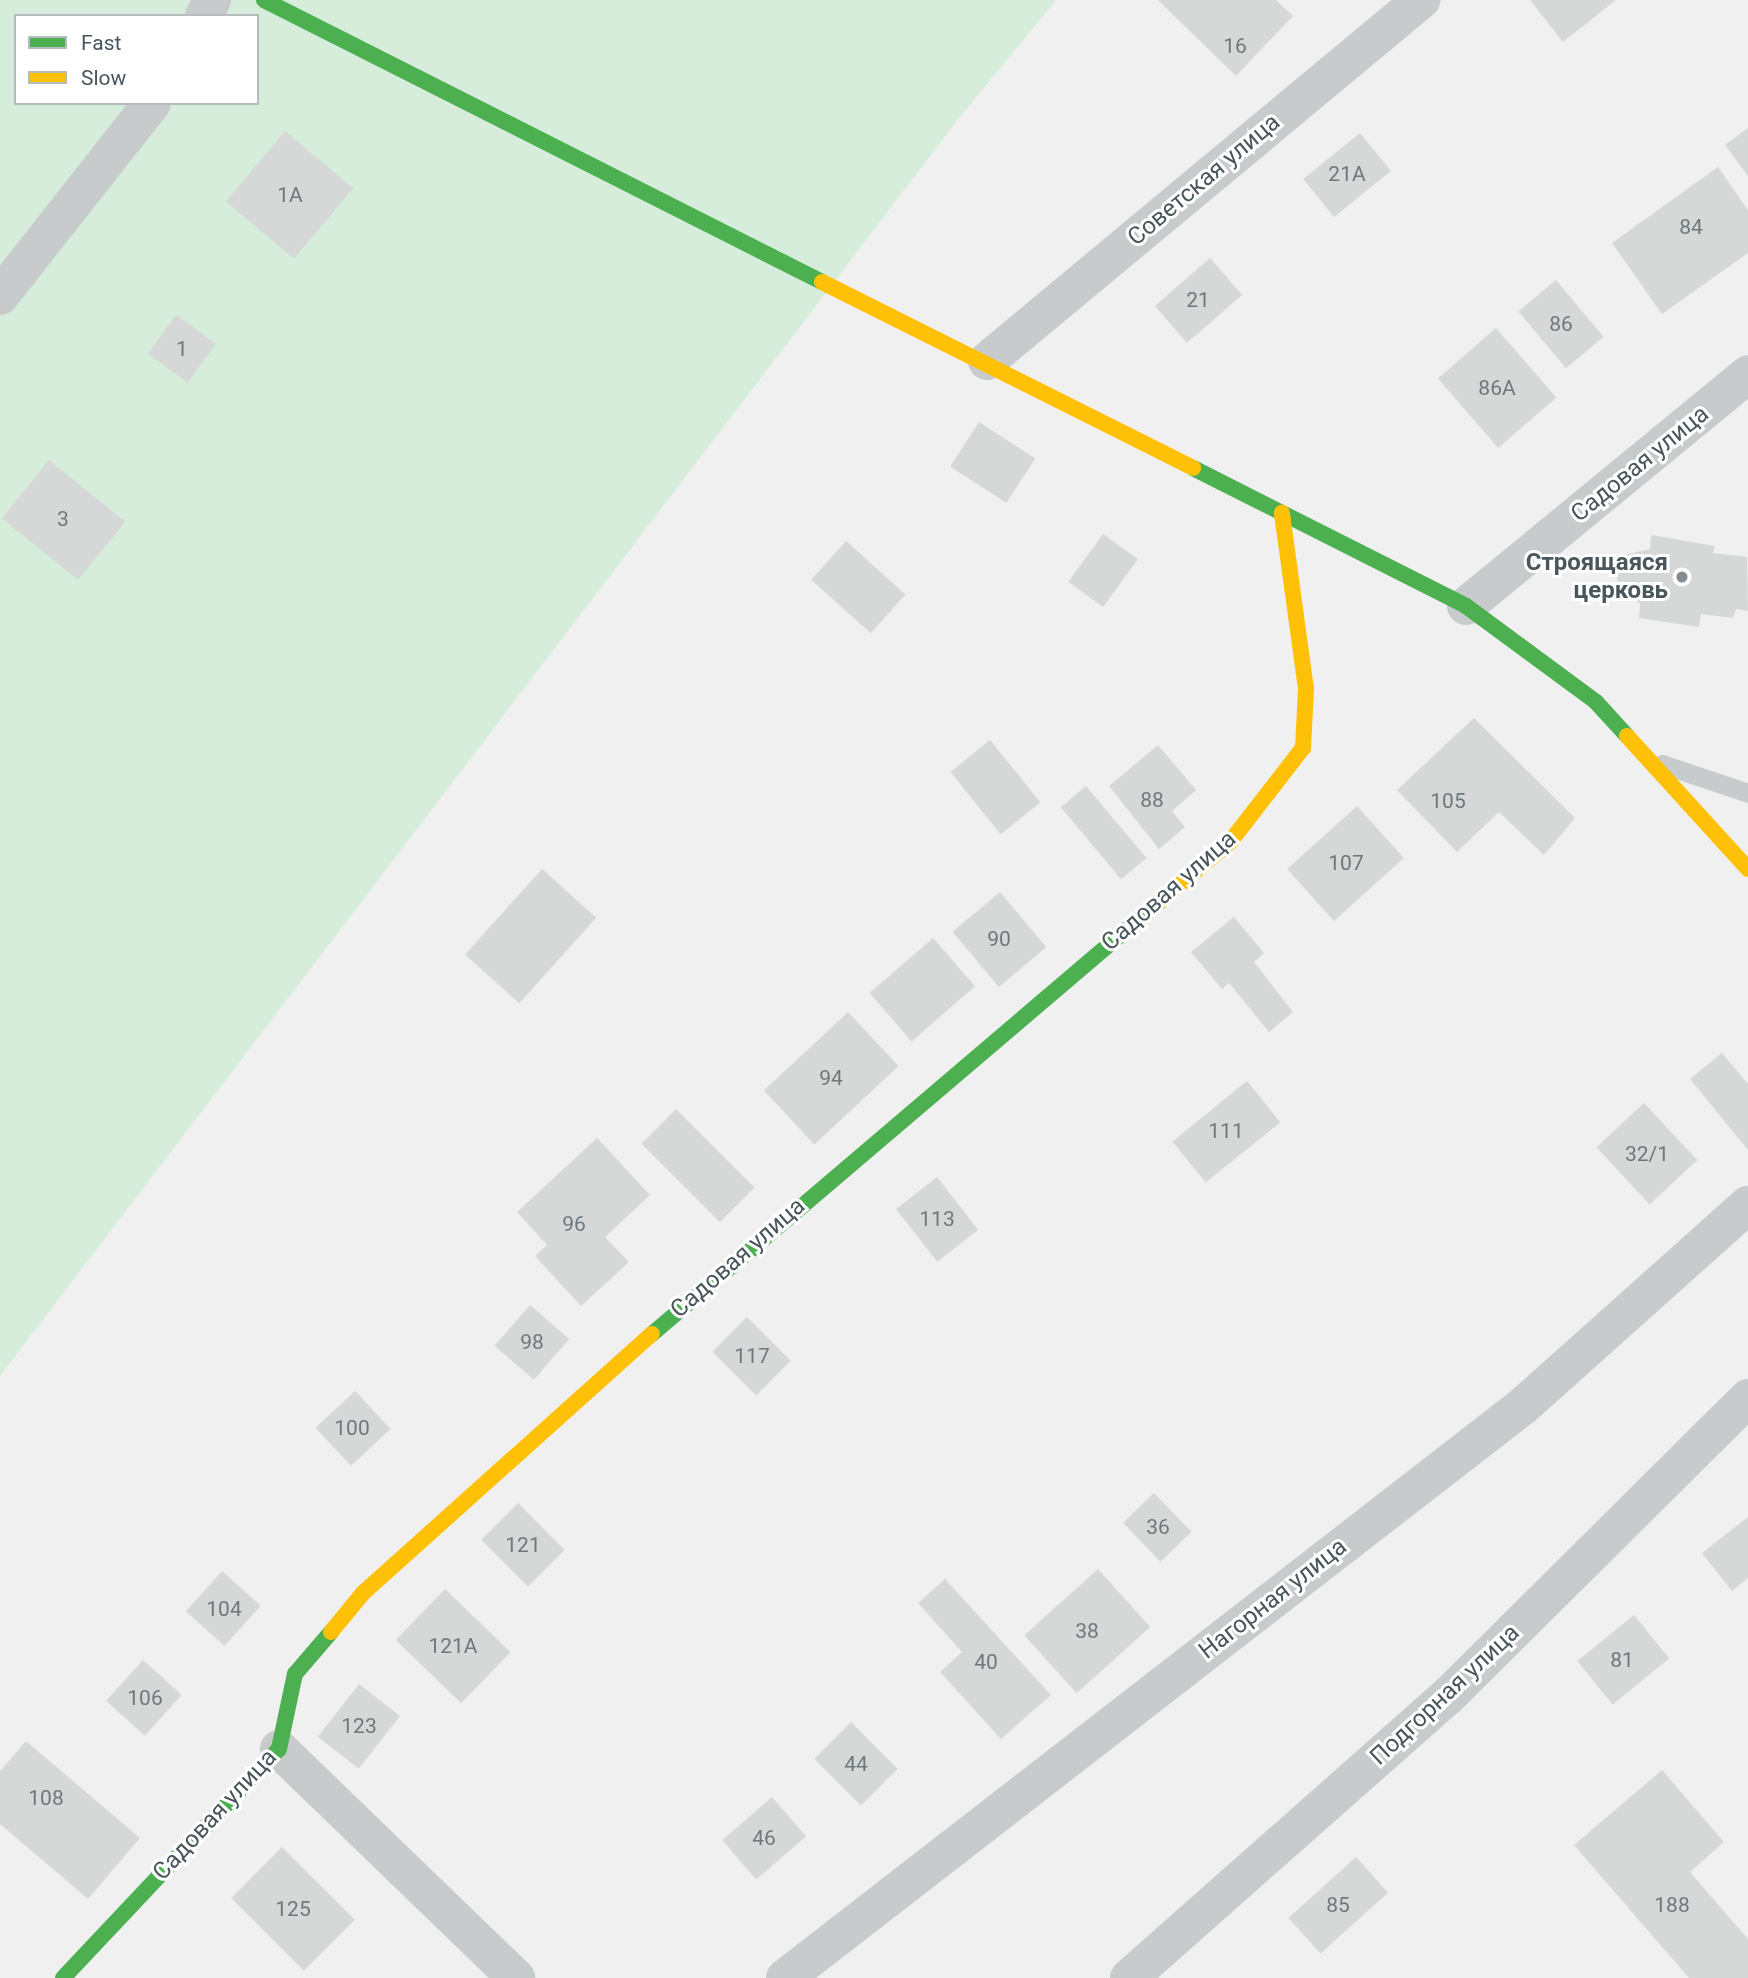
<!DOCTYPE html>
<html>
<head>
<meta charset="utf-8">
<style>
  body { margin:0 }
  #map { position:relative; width:1748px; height:1978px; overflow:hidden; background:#f0f0f0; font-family:Roboto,sans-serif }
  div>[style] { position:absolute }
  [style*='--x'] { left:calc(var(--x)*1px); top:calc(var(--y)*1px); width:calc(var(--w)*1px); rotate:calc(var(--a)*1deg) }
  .green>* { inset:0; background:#d6eddb }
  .building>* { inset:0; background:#d6d8d8; transform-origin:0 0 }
  .lane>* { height:19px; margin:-9.5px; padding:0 9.5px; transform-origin:9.5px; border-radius:9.5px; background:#c8cbcc }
  .street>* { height:38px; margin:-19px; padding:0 19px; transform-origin:19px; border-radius:19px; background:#c8cbcc }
  .fast>* { height:16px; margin:-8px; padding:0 8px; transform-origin:8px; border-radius:8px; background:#4caf50 }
  .slow>* { height:16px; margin:-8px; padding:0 8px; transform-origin:8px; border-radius:8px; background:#ffc107 }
  .dots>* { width:19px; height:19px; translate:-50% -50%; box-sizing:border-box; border:4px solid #fff; border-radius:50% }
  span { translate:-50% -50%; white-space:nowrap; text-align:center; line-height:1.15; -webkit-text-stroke:6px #fff; paint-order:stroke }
  .number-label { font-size:21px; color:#6e787c }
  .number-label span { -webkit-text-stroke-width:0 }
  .street-label { font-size:24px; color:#49565b }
  .poi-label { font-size:24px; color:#49565b; font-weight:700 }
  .right { translate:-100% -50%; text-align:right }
  .legend { position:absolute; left:14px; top:14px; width:245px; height:91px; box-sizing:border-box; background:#fff; border:2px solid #b6bbbd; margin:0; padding:9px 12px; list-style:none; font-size:21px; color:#49565b }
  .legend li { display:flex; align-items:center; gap:14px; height:35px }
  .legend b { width:35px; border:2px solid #b6bbbd }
</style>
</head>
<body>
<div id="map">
  <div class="green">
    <div style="clip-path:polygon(evenodd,0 0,1056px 0,959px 118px,0 1376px,0 0,16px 16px,257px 16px,257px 103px,16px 103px,16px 16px)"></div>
  </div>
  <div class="building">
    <div style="clip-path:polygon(1158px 0,1276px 0,1293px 16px,1236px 76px)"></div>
    <div style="clip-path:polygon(1530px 0,1616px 0,1563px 42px)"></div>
    <div style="clip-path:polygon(1748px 128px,1748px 176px,1725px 145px)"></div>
    <div style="left:285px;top:131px;width:89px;height:92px;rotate:40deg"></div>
    <div style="left:1360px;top:133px;width:49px;height:73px;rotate:51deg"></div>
    <div style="clip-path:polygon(1718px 167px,1748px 210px,1748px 253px,1662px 314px,1612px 243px)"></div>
    <div style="left:1210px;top:258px;width:49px;height:73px;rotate:49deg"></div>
    <div style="left:1556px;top:280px;width:74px;height:49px;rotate:50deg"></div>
    <div style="left:176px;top:315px;width:49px;height:48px;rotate:36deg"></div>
    <div style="left:1496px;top:328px;width:92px;height:77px;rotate:49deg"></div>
    <div style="left:979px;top:422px;width:67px;height:53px;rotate:33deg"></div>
    <div style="left:49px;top:460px;width:98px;height:75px;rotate:39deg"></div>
    <div style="left:1103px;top:534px;width:43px;height:59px;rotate:36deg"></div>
    <div style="clip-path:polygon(1651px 535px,1715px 546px,1713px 553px,1747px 557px,1748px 611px,1736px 609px,1733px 618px,1701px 614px,1699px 627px,1639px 618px,1640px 603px,1621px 593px,1615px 572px,1621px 556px,1650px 549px)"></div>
    <div style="left:846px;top:541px;width:80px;height:52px;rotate:42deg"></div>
    <div style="clip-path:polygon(1474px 718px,1575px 818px,1544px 855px,1499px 812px,1457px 852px,1397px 790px)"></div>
    <div style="left:990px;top:740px;width:80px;height:51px;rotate:51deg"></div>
    <div style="clip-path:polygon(1158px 745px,1196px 790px,1172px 811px,1185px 827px,1159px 849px,1109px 786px)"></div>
    <div style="left:1086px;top:786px;width:94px;height:33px;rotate:50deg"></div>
    <div style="left:1357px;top:806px;width:70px;height:94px;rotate:48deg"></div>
    <div style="left:542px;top:869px;width:73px;height:115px;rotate:42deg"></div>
    <div style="left:1000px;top:892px;width:72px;height:62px;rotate:50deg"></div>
    <div style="clip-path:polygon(1234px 917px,1264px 953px,1254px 962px,1293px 1012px,1269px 1032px,1229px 983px,1222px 989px,1191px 952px)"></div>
    <div style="left:933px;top:938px;width:64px;height:84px;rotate:49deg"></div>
    <div style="left:848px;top:1012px;width:74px;height:115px;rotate:47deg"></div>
    <div style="clip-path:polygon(1722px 1053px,1748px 1084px,1748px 1150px,1690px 1079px)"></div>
    <div style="left:1247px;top:1081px;width:53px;height:96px;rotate:51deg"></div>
    <div style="left:1644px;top:1103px;width:78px;height:65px;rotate:47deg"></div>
    <div style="left:676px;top:1109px;width:111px;height:49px;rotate:45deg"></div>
    <div style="clip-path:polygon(597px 1138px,650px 1195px,605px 1237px,629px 1262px,581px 1306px,535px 1256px,547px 1245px,517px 1212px)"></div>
    <div style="left:937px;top:1177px;width:67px;height:52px;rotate:52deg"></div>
    <div style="left:530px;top:1305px;width:52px;height:54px;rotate:41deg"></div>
    <div style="left:747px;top:1317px;width:62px;height:49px;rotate:45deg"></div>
    <div style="left:355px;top:1391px;width:52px;height:54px;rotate:47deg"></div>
    <div style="left:1154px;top:1493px;width:54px;height:43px;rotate:46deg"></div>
    <div style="left:518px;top:1503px;width:66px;height:52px;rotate:45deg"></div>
    <div style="clip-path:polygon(1748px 1517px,1748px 1578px,1732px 1591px,1702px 1553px)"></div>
    <div style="left:1098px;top:1569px;width:78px;height:99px;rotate:48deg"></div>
    <div style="left:222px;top:1571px;width:52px;height:54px;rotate:42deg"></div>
    <div style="clip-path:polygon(945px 1579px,1051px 1695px,1001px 1739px,940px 1672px,962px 1652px,918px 1603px)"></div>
    <div style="left:445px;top:1589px;width:91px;height:71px;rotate:44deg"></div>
    <div style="left:1634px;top:1615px;width:56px;height:73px;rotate:51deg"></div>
    <div style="left:143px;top:1660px;width:52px;height:55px;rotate:42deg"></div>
    <div style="left:359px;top:1684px;width:52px;height:67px;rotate:38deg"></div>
    <div style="left:851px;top:1722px;width:66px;height:52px;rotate:45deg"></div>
    <div style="clip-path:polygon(26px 1741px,140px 1838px,88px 1899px,0 1824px,0 1771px)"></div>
    <div style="clip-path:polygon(1662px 1770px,1724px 1842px,1690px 1872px,1748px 1939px,1748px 1978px,1689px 1978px,1574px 1845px)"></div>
    <div style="left:772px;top:1797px;width:52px;height:66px;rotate:49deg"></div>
    <div style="left:282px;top:1847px;width:103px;height:72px;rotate:45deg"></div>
    <div style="left:1356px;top:1857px;width:48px;height:91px;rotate:48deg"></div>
  </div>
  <div class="lane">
    <div style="--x:1662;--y:764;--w:91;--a:18.6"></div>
  </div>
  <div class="street">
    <div style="--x:204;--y:16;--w:18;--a:-63"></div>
    <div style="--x:0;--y:296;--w:246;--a:-51.8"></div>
    <div style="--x:987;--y:361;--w:565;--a:-39.75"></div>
    <div style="--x:1466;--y:606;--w:365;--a:-39.4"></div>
    <div style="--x:279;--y:1749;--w:330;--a:44"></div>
    <div style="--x:785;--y:1978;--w:934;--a:-37.78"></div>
    <div style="--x:1523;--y:1406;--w:302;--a:-41.8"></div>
    <div style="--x:1129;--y:1978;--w:426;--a:-41.5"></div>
    <div style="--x:1448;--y:1696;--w:423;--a:-44.8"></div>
  </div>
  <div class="fast">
    <div style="--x:264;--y:0;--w:625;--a:26.81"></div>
    <div style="--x:1193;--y:468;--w:306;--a:26.8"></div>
    <div style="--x:1466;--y:606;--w:162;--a:36.4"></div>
    <div style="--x:1596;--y:702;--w:46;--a:47.6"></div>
    <div style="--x:652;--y:1334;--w:666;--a:-40.43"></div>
    <div style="--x:63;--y:1978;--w:315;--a:-46.7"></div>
    <div style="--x:279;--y:1749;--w:77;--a:-78"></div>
    <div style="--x:295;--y:1674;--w:55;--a:-49.4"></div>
  </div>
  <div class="slow">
    <div style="--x:822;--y:282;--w:415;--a:26.6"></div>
    <div style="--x:1627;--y:736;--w:180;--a:47.7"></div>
    <div style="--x:1159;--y:902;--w:93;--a:-40.2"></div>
    <div style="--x:1230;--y:842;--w:119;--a:-52.2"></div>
    <div style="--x:1303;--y:748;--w:59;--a:-87.1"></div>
    <div style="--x:1306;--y:689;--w:178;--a:-97.8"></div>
    <div style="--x:331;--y:1632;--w:50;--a:-50.6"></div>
    <div style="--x:363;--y:1593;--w:388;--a:-41.9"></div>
  </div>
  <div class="dots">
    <div style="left:1682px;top:577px;background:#838c8f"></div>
  </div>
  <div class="number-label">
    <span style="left:1235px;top:46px">16</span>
    <span style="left:1347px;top:174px">21А</span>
    <span style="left:290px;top:195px">1А</span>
    <span style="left:1691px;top:227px">84</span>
    <span style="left:1198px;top:300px">21</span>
    <span style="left:1561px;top:324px">86</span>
    <span style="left:182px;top:349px">1</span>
    <span style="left:1497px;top:388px">86А</span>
    <span style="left:63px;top:519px">3</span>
    <span style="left:1152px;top:800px">88</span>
    <span style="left:1448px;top:801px">105</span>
    <span style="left:1346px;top:863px">107</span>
    <span style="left:999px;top:939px">90</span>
    <span style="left:831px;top:1078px">94</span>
    <span style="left:1226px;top:1131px">111</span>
    <span style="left:1647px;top:1154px">32/1</span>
    <span style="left:937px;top:1219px">113</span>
    <span style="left:574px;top:1224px">96</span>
    <span style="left:532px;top:1342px">98</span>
    <span style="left:752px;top:1356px">117</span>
    <span style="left:352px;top:1428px">100</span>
    <span style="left:1158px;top:1527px">36</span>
    <span style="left:523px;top:1545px">121</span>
    <span style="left:224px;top:1609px">104</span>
    <span style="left:1087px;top:1631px">38</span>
    <span style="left:453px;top:1646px">121А</span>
    <span style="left:1622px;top:1660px">81</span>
    <span style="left:986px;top:1662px">40</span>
    <span style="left:145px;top:1698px">106</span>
    <span style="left:359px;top:1726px">123</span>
    <span style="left:856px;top:1764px">44</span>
    <span style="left:46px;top:1798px">108</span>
    <span style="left:764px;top:1838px">46</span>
    <span style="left:1338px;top:1905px">85</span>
    <span style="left:1672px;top:1905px">188</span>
    <span style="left:293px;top:1909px">125</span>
  </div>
  <div class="street-label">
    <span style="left:1204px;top:180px;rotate:-40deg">Советская улица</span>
    <span style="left:1640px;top:464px;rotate:-39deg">Садовая улица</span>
    <span style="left:1169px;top:891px;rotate:-41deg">Садовая улица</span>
    <span style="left:738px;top:1258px;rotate:-41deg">Садовая улица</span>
    <span style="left:1273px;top:1599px;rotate:-38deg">Нагорная улица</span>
    <span style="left:1445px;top:1695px;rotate:-43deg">Подгорная улица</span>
    <span style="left:215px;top:1815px;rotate:-47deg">Садовая улица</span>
  </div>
  <div class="poi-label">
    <span class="right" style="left:1668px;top:577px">Строящаяся<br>церковь</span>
  </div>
  <ul class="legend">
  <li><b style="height:9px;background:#4caf50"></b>Fast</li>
  <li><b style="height:9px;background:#ffc107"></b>Slow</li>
  </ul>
</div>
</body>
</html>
